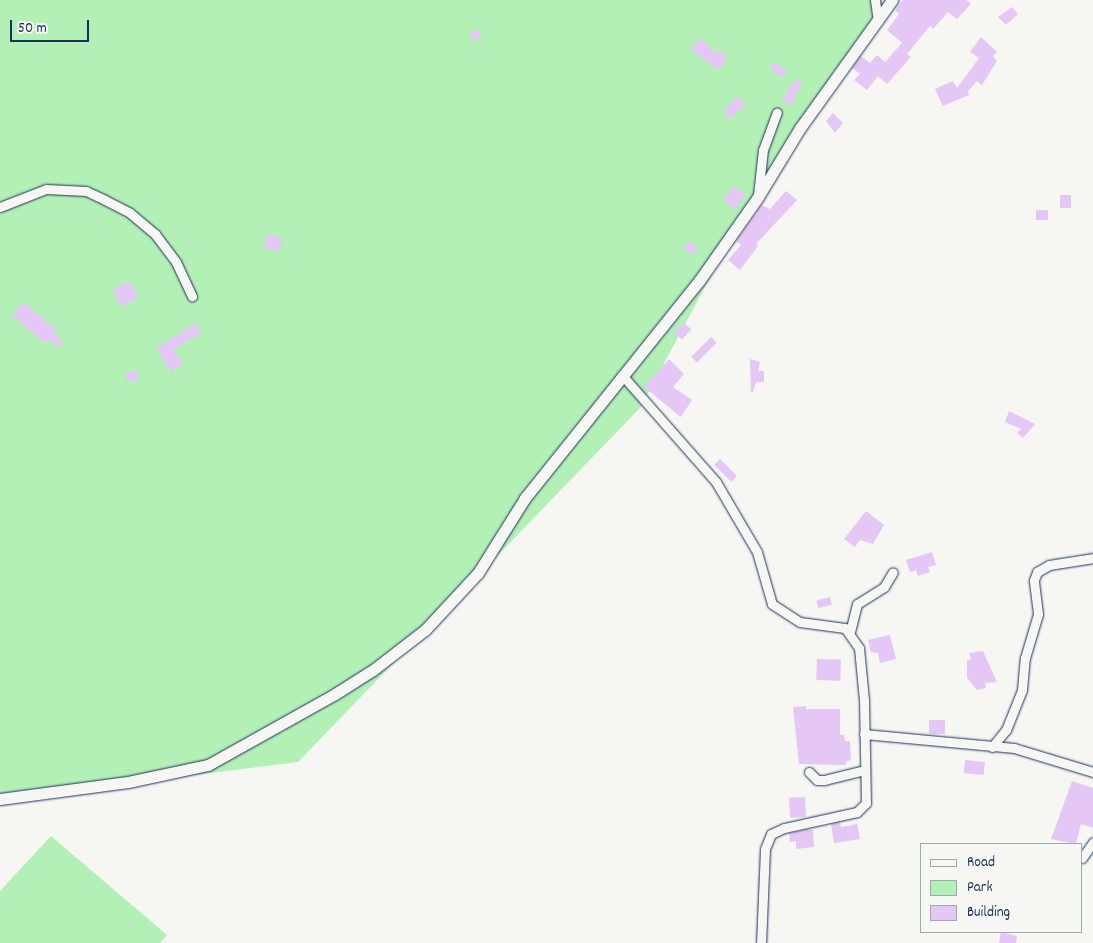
<!DOCTYPE html>
<html>
<head>
<meta charset="utf-8">
<style>
  body { margin:0 }
  #map { position:relative; width:1093px; height:943px; overflow:hidden; background:#f6f6f2; font-family:Dekko,sans-serif }
  div>[style] { position:absolute }
  [style*='--x'] { left:calc(var(--x)*1px); top:calc(var(--y)*1px); width:calc(var(--w)*1px); rotate:calc(var(--a)*1deg) }
  .green>* { inset:0; background:#b3f0b6 }
  .building>* { inset:0; background:#e5c7f5; transform-origin:0 0 }
  .roads { filter:drop-shadow(0 0 1px #1b2f5e) drop-shadow(0 0 1px #1b2f5e) }
  .minor>* { height:9px; margin:-4.5px; padding:0 4.5px; transform-origin:4.5px; border-radius:4.5px; background:#f6f6f2 }
  .tertiary>* { height:11px; margin:-5.5px; padding:0 5.5px; transform-origin:5.5px; border-radius:5.5px; background:#f6f6f2 }
  span { translate:-50% -50%; white-space:nowrap; text-align:center; line-height:1.15; -webkit-text-stroke:4px #f6f6f2; paint-order:stroke }
  .legend { position:absolute; left:920px; top:843px; width:162px; height:90px; box-sizing:border-box; background:#f6f6f2; border:1px solid #9ea6b7; margin:0; padding:6px 9px; list-style:none; font-size:15px; color:#1b2f5e }
  .legend li { display:flex; align-items:center; gap:10px; height:25px }
  .legend b { width:25px; border:1px solid #9ea6b7 }
  .scale { position:absolute; left:10px; top:20px; width:79px; height:22px; box-sizing:border-box; border:2px solid #1b2f5e; border-top:0; padding-left:6px; font-size:15px; line-height:18px; white-space:nowrap; color:#1b2f5e; -webkit-text-stroke:4px #f6f6f2; paint-order:stroke }
</style>
</head>
<body>
<div id="map">
  <div class="green">
    <div style="clip-path:polygon(0 0,877px 0,877px 18px,751px 201px,640px 408px,298px 762px,0 800px)"></div>
    <div style="clip-path:polygon(51px 836px,167px 935px,160px 943px,0 943px,0 891px)"></div>
  </div>
  <div class="building">
    <div style="clip-path:polygon(903px 0,966px 0,971px 4px,957px 19px,948px 12px,933px 29px,930px 26px,907px 54px,911px 57px,887px 84px,878px 76px,867px 90px,854px 80px,860px 74px,852px 68px,861px 56px,870px 63px,877px 55px,885px 62px,902px 43px,887px 30px,899px 14px,895px 10px)"></div>
    <div style="clip-path:polygon(1012px 7px,1018px 14px,1006px 25px,998px 17px)"></div>
    <div style="left:479px;top:30px;width:9px;height:9px;rotate:77deg"></div>
    <div style="clip-path:polygon(981px 37px,997px 52px,993px 56px,997px 61px,982px 85px,977px 81px,968px 91px,969px 95px,943px 106px,935px 89px,953px 81px,957px 88px,979px 58px,970px 52px)"></div>
    <div style="clip-path:polygon(700px 38px,716px 53px,718px 50px,728px 58px,718px 70px,690px 49px)"></div>
    <div style="left:774px;top:62px;width:16px;height:8px;rotate:35deg"></div>
    <div style="left:794px;top:79px;width:9px;height:25px;rotate:27deg"></div>
    <div style="left:737px;top:96px;width:11px;height:21px;rotate:41deg"></div>
    <div style="clip-path:polygon(833px 113px,843px 123px,835px 133px,826px 121px)"></div>
    <div style="left:733px;top:186px;width:15px;height:18px;rotate:32deg"></div>
    <div style="clip-path:polygon(786px 191px,797px 200px,756px 244px,758px 246px,740px 270px,728px 260px,741px 245px,736px 241px,762px 205px,770px 209px)"></div>
    <div style="left:1060px;top:195px;width:11px;height:13px"></div>
    <div style="left:1036px;top:210px;width:12px;height:10px"></div>
    <div style="left:267px;top:234px;width:16px;height:14px;rotate:15deg"></div>
    <div style="clip-path:polygon(689px 241px,698px 248px,693px 255px,684px 247px)"></div>
    <div style="left:130px;top:281px;width:19px;height:19px;rotate:65deg"></div>
    <div style="clip-path:polygon(23px 302px,57px 330px,54px 334px,63px 341px,58px 347px,48px 339px,45px 343px,12px 315px)"></div>
    <div style="left:683px;top:322px;width:11px;height:14px;rotate:41deg"></div>
    <div style="clip-path:polygon(196px 323px,202px 332px,174px 349px,183px 365px,171px 372px,156px 348px)"></div>
    <div style="left:711px;top:337px;width:8px;height:28px;rotate:45deg"></div>
    <div style="clip-path:polygon(669px 359px,684px 374px,673px 387px,692px 400px,681px 417px,644px 387px)"></div>
    <div style="clip-path:polygon(750px 359px,760px 362px,758px 371px,764px 371px,764px 382px,756px 382px,753px 392px,751px 392px)"></div>
    <div style="clip-path:polygon(138px 371px,138px 381px,127px 381px,126px 372px)"></div>
    <div style="clip-path:polygon(1009px 411px,1035px 424px,1023px 438px,1017px 433px,1021px 429px,1005px 422px)"></div>
    <div style="left:720px;top:459px;width:24px;height:8px;rotate:45deg"></div>
    <div style="clip-path:polygon(866px 511px,884px 525px,873px 544px,860px 540px,855px 547px,844px 539px)"></div>
    <div style="clip-path:polygon(932px 552px,936px 565px,928px 567px,930px 572px,918px 576px,916px 570px,910px 572px,906px 560px)"></div>
    <div style="left:830px;top:597px;width:8px;height:14px;rotate:76deg"></div>
    <div style="clip-path:polygon(890px 635px,896px 659px,880px 663px,878px 653px,871px 652px,868px 640px)"></div>
    <div style="clip-path:polygon(983px 651px,997px 682px,985px 683px,986px 688px,977px 690px,967px 678px,967px 661px,971px 659px,969px 653px)"></div>
    <div style="left:817px;top:659px;width:24px;height:21px;rotate:2deg"></div>
    <div style="clip-path:polygon(806px 706px,806px 709px,840px 709px,840px 735px,844px 735px,845px 741px,850px 741px,851px 760px,846px 761px,846px 765px,799px 764px,793px 707px)"></div>
    <div style="left:929px;top:720px;width:16px;height:14px"></div>
    <div style="left:965px;top:760px;width:20px;height:13px;rotate:6deg"></div>
    <div style="clip-path:polygon(1072px 781px,1093px 788px,1093px 828px,1081px 824px,1076px 844px,1051px 839px)"></div>
    <div style="left:805px;top:797px;width:20px;height:16px;rotate:87deg"></div>
    <div style="clip-path:polygon(840px 822px,841px 827px,857px 824px,860px 839px,834px 843px,831px 824px)"></div>
    <div style="clip-path:polygon(807px 829px,813px 830px,814px 847px,796px 849px,796px 841px,790px 842px,789px 833px)"></div>
    <div style="clip-path:polygon(1001px 932px,1017px 936px,1016px 943px,999px 943px)"></div>
  </div>
  <div class="roads">
    <div class="minor">
      <div style="--x:875;--y:0;--w:21;--a:82"></div>
      <div style="--x:758;--y:195;--w:45;--a:-83.7"></div>
      <div style="--x:763;--y:150;--w:40;--a:-69.8"></div>
      <div style="--x:0;--y:207;--w:49;--a:-21.4"></div>
      <div style="--x:46;--y:189;--w:40;--a:2.9"></div>
      <div style="--x:86;--y:191;--w:21;--a:25"></div>
      <div style="--x:105;--y:200;--w:28;--a:27"></div>
      <div style="--x:130;--y:213;--w:33;--a:40"></div>
      <div style="--x:155;--y:234;--w:35;--a:53"></div>
      <div style="--x:176;--y:262;--w:38;--a:65"></div>
      <div style="--x:622;--y:375;--w:142;--a:48.7"></div>
      <div style="--x:716;--y:482;--w:81;--a:59.6"></div>
      <div style="--x:757;--y:552;--w:54;--a:73.9"></div>
      <div style="--x:772;--y:604;--w:33;--a:33"></div>
      <div style="--x:800;--y:622;--w:45;--a:7.6"></div>
      <div style="--x:845;--y:628;--w:24;--a:55"></div>
      <div style="--x:859;--y:648;--w:52;--a:84.5"></div>
      <div style="--x:864;--y:700;--w:103;--a:88.9"></div>
      <div style="--x:866;--y:803;--w:13;--a:135"></div>
      <div style="--x:857;--y:812;--w:75;--a:167.6"></div>
      <div style="--x:784;--y:828;--w:14;--a:155"></div>
      <div style="--x:771;--y:834;--w:16;--a:112"></div>
      <div style="--x:765;--y:849;--w:94;--a:92.4"></div>
      <div style="--x:850;--y:632;--w:29;--a:-76"></div>
      <div style="--x:857;--y:604;--w:32;--a:-32"></div>
      <div style="--x:884;--y:587;--w:17;--a:-59"></div>
      <div style="--x:864;--y:734;--w:151;--a:5.3"></div>
      <div style="--x:1014;--y:748;--w:83;--a:16.9"></div>
      <div style="--x:992;--y:747;--w:22;--a:-51"></div>
      <div style="--x:1006;--y:730;--w:43;--a:-68.2"></div>
      <div style="--x:1022;--y:690;--w:32;--a:-85"></div>
      <div style="--x:1025;--y:658;--w:46;--a:-73.5"></div>
      <div style="--x:1038;--y:614;--w:34;--a:-97"></div>
      <div style="--x:1034;--y:580;--w:9;--a:-69"></div>
      <div style="--x:1037;--y:572;--w:14;--a:-30"></div>
      <div style="--x:1049;--y:565;--w:45;--a:-9"></div>
      <div style="--x:809;--y:772;--w:11;--a:45"></div>
      <div style="--x:817;--y:780;--w:7;--a:0"></div>
      <div style="--x:824;--y:780;--w:42;--a:-13.7"></div>
      <div style="--x:1082;--y:858;--w:19;--a:-55"></div>
    </div>
    <div class="tertiary">
      <div style="--x:0;--y:799;--w:129;--a:-7.6"></div>
      <div style="--x:128;--y:782;--w:82;--a:-12"></div>
      <div style="--x:208;--y:765;--w:145;--a:-29.2"></div>
      <div style="--x:335;--y:694;--w:45;--a:-32.3"></div>
      <div style="--x:373;--y:670;--w:66;--a:-37.6"></div>
      <div style="--x:425;--y:630;--w:78;--a:-47.1"></div>
      <div style="--x:478;--y:573;--w:89;--a:-57.9"></div>
      <div style="--x:525;--y:498;--w:278;--a:-51.3"></div>
      <div style="--x:699;--y:281;--w:103;--a:-54.9"></div>
      <div style="--x:758;--y:197;--w:81;--a:-58.7"></div>
      <div style="--x:800;--y:128;--w:158;--a:-54.3"></div>
    </div>
  </div>
  <ul class="legend">
  <li><b style="height:6px;background:#f6f6f2"></b>Road</li>
  <li><b style="height:14px;background:#b3f0b6"></b>Park</li>
  <li><b style="height:14px;background:#e5c7f5"></b>Building</li>
  </ul>
  <div class="scale">50 m</div>
</div>
</body>
</html>
